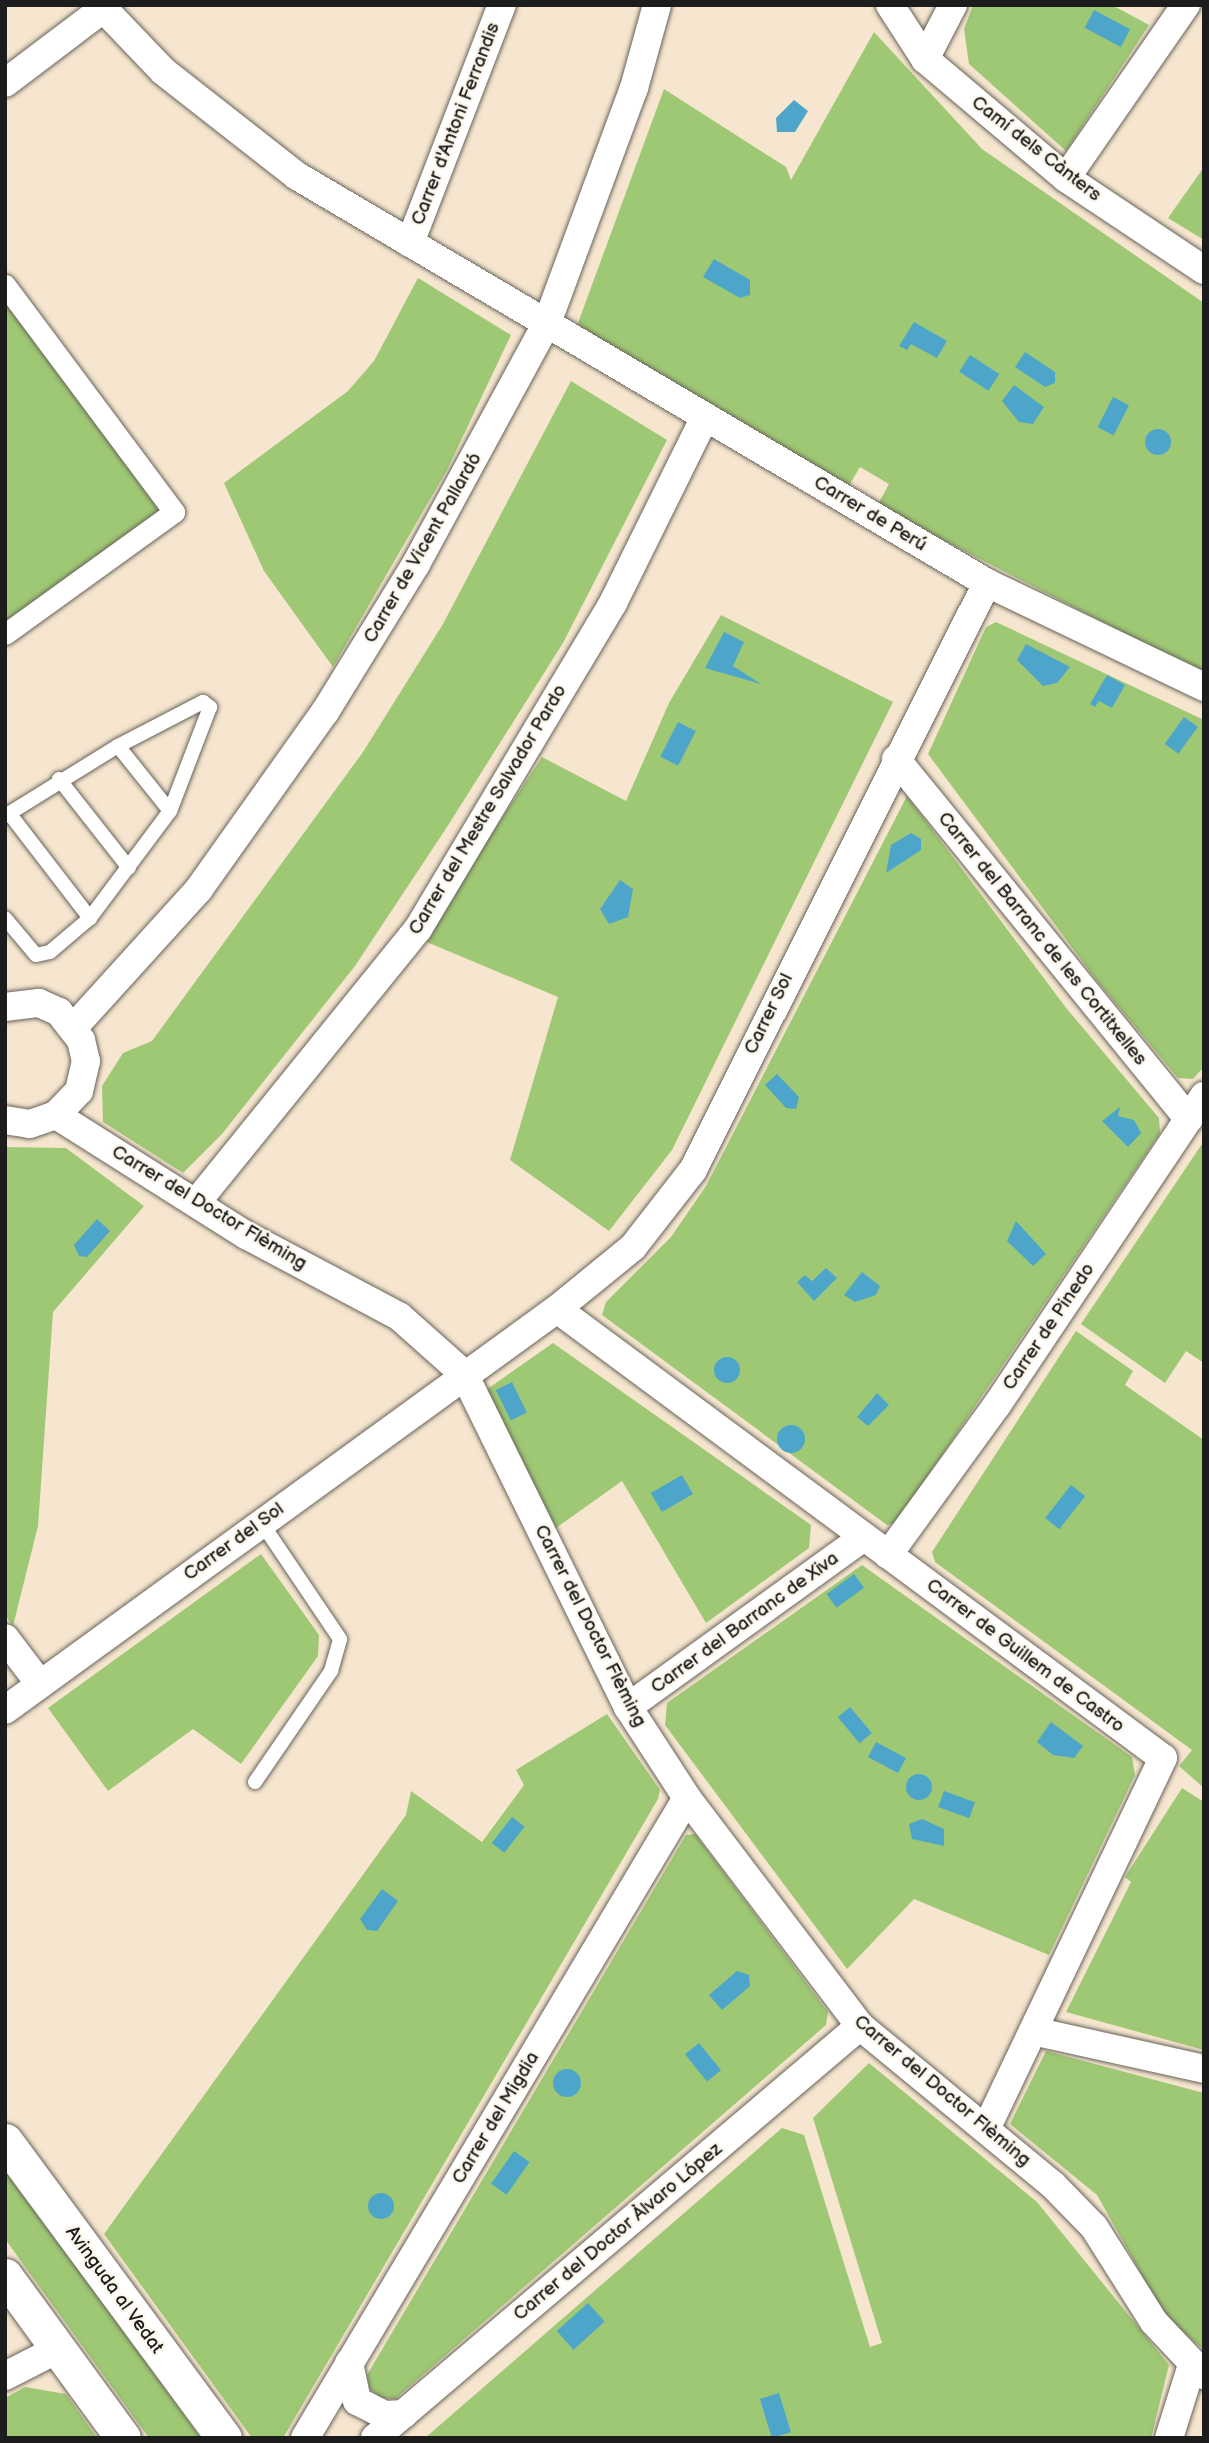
<!DOCTYPE html>
<html>
<head>
<meta charset="utf-8">
<style>
  body { margin:0 }
  #map { position:relative; width:1209px; height:2443px; overflow:hidden; background:#f6e6cf; font-family:"Balsamiq Sans",sans-serif }
  div>[style] { position:absolute }
  [style*='--x'] { left:calc(var(--x)*1px); top:calc(var(--y)*1px); width:calc(var(--w)*1px); rotate:calc(var(--a)*1deg) }
  .green>* { inset:0; background:#9fc874 }
  .water>* { inset:0; background:#4da6ca; transform-origin:0 0 }
  .round { border-radius:50% }
  .roads { filter:drop-shadow(0 0 2px #68635b) drop-shadow(0 0 2px #68635b) }
  .service>* { height:14px; margin:-7px; padding:0 7px; transform-origin:7px; border-radius:7px; background:#fff }
  .pedestrian>* { height:21px; margin:-10.5px; padding:0 10.5px; transform-origin:10.5px; border-radius:10.5px; background:#fff }
  .minor>* { height:28px; margin:-14px; padding:0 14px; transform-origin:14px; border-radius:14px; background:#fff }
  .tertiary>* { height:35px; margin:-17.5px; padding:0 17.5px; transform-origin:17.5px; border-radius:17.5px; background:#fff }
  span { translate:-50% -50%; white-space:nowrap; text-align:center; line-height:1.15; -webkit-text-stroke:5px #fbf7ec; paint-order:stroke }
  .street-label { font-size:19px; color:#1c1c1c }
  .frame { position:absolute; inset:0; border:7px solid #1c1c1c; pointer-events:none }
</style>
</head>
<body>
<div id="map">
  <div class="green">
    <div style="clip-path:polygon(973px 5px,1112px 5px,1149px 25px,1066px 151px,969px 64px,964px 29px)"></div>
    <div style="clip-path:polygon(874px 32px,982px 149px,1204px 303px,1204px 674px,877px 506px,889px 484px,860px 467px,847px 489px,584px 339px,578px 323px,664px 89px,786px 167px,791px 180px)"></div>
    <div style="clip-path:polygon(1204px 167px,1204px 240px,1168px 218px)"></div>
    <div style="clip-path:polygon(418px 278px,511px 335px,447px 470px,333px 667px,264px 571px,224px 483px,348px 391px,374px 361px)"></div>
    <div style="clip-path:polygon(5px 289px,169px 509px,5px 626px)"></div>
    <div style="clip-path:polygon(571px 381px,667px 440px,563px 643px,447px 827px,355px 966px,222px 1134px,183px 1173px,103px 1122px,102px 1086px,123px 1053px,152px 1041px,363px 752px,443px 624px)"></div>
    <div style="clip-path:polygon(721px 615px,893px 702px,672px 1150px,609px 1231px,510px 1160px,558px 997px,422px 940px,542px 757px,626px 801px,669px 703px)"></div>
    <div style="clip-path:polygon(996px 622px,1204px 720px,1204px 1067px,1193px 1079px,1178px 1078px,1097px 981px,928px 754px,986px 627px)"></div>
    <div style="clip-path:polygon(907px 796px,1067px 1009px,1159px 1118px,1160px 1133px,896px 1523px,887px 1525px,602px 1315px,606px 1302px,671px 1237px,706px 1186px)"></div>
    <div style="clip-path:polygon(1204px 1141px,1204px 1363px,1186px 1351px,1165px 1383px,1081px 1324px)"></div>
    <div style="clip-path:polygon(5px 1147px,66px 1148px,144px 1206px,53px 1312px,38px 1526px,13px 1626px,5px 1615px)"></div>
    <div style="clip-path:polygon(1076px 1331px,1133px 1371px,1125px 1385px,1204px 1440px,1204px 1788px,1179px 1766px,1192px 1750px,935px 1562px,932px 1552px)"></div>
    <div style="clip-path:polygon(553px 1343px,811px 1525px,809px 1548px,706px 1623px,622px 1481px,556px 1528px,486px 1390px)"></div>
    <div style="clip-path:polygon(261px 1554px,319px 1635px,318px 1656px,241px 1764px,193px 1729px,108px 1791px,48px 1708px)"></div>
    <div style="clip-path:polygon(862px 1565px,1132px 1757px,1135px 1775px,1049px 1955px,914px 1899px,847px 1969px,665px 1725px,667px 1703px)"></div>
    <div style="clip-path:polygon(607px 1714px,660px 1790px,658px 1799px,283px 2438px,252px 2438px,104px 2234px,406px 1815px,411px 1791px,482px 1842px,524px 1785px,516px 1770px)"></div>
    <div style="clip-path:polygon(1182px 1788px,1204px 1802px,1204px 2050px,1066px 2012px,1131px 1882px,1125px 1877px)"></div>
    <div style="clip-path:polygon(695px 1834px,828px 2012px,826px 2025px,395px 2399px,382px 2398px,369px 2388px,367px 2375px,686px 1835px)"></div>
    <div style="clip-path:polygon(1046px 2051px,1204px 2093px,1204px 2350px,1165px 2316px,1097px 2195px,1010px 2124px)"></div>
    <div style="clip-path:polygon(869px 2063px,1037px 2202px,1169px 2365px,1151px 2438px,425px 2438px,782px 2128px,804px 2135px,870px 2347px,882px 2343px,813px 2118px)"></div>
    <div style="clip-path:polygon(5px 2168px,201px 2438px,149px 2438px,5px 2239px)"></div>
    <div style="clip-path:polygon(25px 2387px,66px 2394px,97px 2438px,5px 2438px,5px 2398px)"></div>
  </div>
  <div class="water">
    <div style="left:1094px;top:10px;width:41px;height:20px;rotate:28deg"></div>
    <div style="clip-path:polygon(794px 100px,808px 111px,795px 132px,777px 132px,776px 118px)"></div>
    <div style="clip-path:polygon(714px 259px,750px 280px,750px 295px,740px 298px,703px 277px)"></div>
    <div style="clip-path:polygon(914px 322px,947px 341px,937px 358px,911px 344px,907px 350px,899px 346px)"></div>
    <div style="clip-path:polygon(1025px 352px,1055px 372px,1055px 383px,1045px 387px,1015px 367px)"></div>
    <div style="left:970px;top:355px;width:35px;height:20px;rotate:33deg"></div>
    <div style="clip-path:polygon(1014px 385px,1044px 407px,1033px 424px,1019px 422px,1002px 401px)"></div>
    <div style="left:1113px;top:397px;width:18px;height:34px;rotate:27deg"></div>
    <div class="round" style="left:1145px;top:429px;width:26px;height:26px"></div>
    <div style="clip-path:polygon(724px 632px,744px 642px,733px 666px,761px 684px,705px 668px)"></div>
    <div style="clip-path:polygon(1026px 644px,1070px 667px,1057px 683px,1043px 686px,1017px 660px)"></div>
    <div style="clip-path:polygon(1107px 675px,1125px 685px,1112px 708px,1099px 701px,1095px 707px,1090px 704px)"></div>
    <div style="left:1184px;top:717px;width:17px;height:33px;rotate:36deg"></div>
    <div style="left:678px;top:722px;width:20px;height:39px;rotate:27deg"></div>
    <div style="clip-path:polygon(911px 833px,921px 839px,921px 850px,886px 873px,891px 845px)"></div>
    <div style="clip-path:polygon(620px 880px,633px 889px,628px 917px,609px 924px,600px 909px)"></div>
    <div style="clip-path:polygon(777px 1074px,799px 1097px,796px 1109px,786px 1108px,765px 1085px)"></div>
    <div style="clip-path:polygon(1120px 1107px,1118px 1116px,1134px 1120px,1141px 1133px,1128px 1147px,1102px 1121px)"></div>
    <div style="clip-path:polygon(97px 1219px,110px 1231px,87px 1257px,79px 1256px,74px 1245px)"></div>
    <div style="clip-path:polygon(1016px 1221px,1046px 1254px,1033px 1266px,1007px 1241px)"></div>
    <div style="clip-path:polygon(826px 1268px,837px 1278px,814px 1301px,797px 1282px,805px 1275px,812px 1281px)"></div>
    <div style="clip-path:polygon(862px 1272px,880px 1286px,876px 1295px,855px 1302px,844px 1295px)"></div>
    <div class="round" style="left:714px;top:1357px;width:26px;height:26px"></div>
    <div style="left:512px;top:1382px;width:34px;height:18px;rotate:64deg"></div>
    <div style="clip-path:polygon(877px 1393px,889px 1405px,868px 1426px,857px 1417px)"></div>
    <div class="round" style="left:777px;top:1425px;width:28px;height:28px"></div>
    <div style="left:682px;top:1475px;width:22px;height:36px;rotate:60deg"></div>
    <div style="left:1071px;top:1485px;width:18px;height:42px;rotate:38deg"></div>
    <div style="left:854px;top:1574px;width:17px;height:34px;rotate:54deg"></div>
    <div style="left:850px;top:1707px;width:34px;height:16px;rotate:50deg"></div>
    <div style="clip-path:polygon(1051px 1722px,1083px 1746px,1074px 1758px,1053px 1755px,1037px 1742px)"></div>
    <div style="left:876px;top:1742px;width:34px;height:17px;rotate:28deg"></div>
    <div class="round" style="left:906px;top:1774px;width:26px;height:26px"></div>
    <div style="left:944px;top:1791px;width:33px;height:17px;rotate:20deg"></div>
    <div style="left:512px;top:1817px;width:16px;height:33px;rotate:38deg"></div>
    <div style="clip-path:polygon(922px 1819px,944px 1829px,944px 1846px,912px 1839px,909px 1824px)"></div>
    <div style="clip-path:polygon(382px 1889px,398px 1901px,377px 1931px,367px 1930px,360px 1919px)"></div>
    <div style="clip-path:polygon(737px 1971px,749px 1975px,750px 1986px,722px 2010px,709px 1995px)"></div>
    <div style="left:699px;top:2043px;width:35px;height:18px;rotate:51deg"></div>
    <div class="round" style="left:553px;top:2069px;width:28px;height:28px"></div>
    <div style="left:514px;top:2151px;width:19px;height:40px;rotate:35deg"></div>
    <div class="round" style="left:368px;top:2193px;width:26px;height:26px"></div>
    <div style="left:588px;top:2303px;width:25px;height:42px;rotate:48deg"></div>
    <div style="left:779px;top:2393px;width:41px;height:20px;rotate:73deg"></div>
  </div>
  <div class="roads">
    <div class="service">
      <div style="--x:118;--y:746;--w:83;--a:51.3"></div>
      <div style="--x:59;--y:779;--w:113;--a:51.8"></div>
      <div style="--x:9;--y:813;--w:133;--a:52.4"></div>
      <div style="--x:5;--y:816;--w:133;--a:-31.8"></div>
      <div style="--x:118;--y:746;--w:96;--a:-27.4"></div>
      <div style="--x:203;--y:702;--w:9;--a:36"></div>
      <div style="--x:210;--y:707;--w:111;--a:111"></div>
      <div style="--x:170;--y:811;--w:134;--a:126.8"></div>
      <div style="--x:90;--y:918;--w:52;--a:139.6"></div>
      <div style="--x:50;--y:952;--w:14;--a:168"></div>
      <div style="--x:36;--y:955;--w:48;--a:-130"></div>
      <div style="--x:255;--y:1782;--w:135;--a:-55.6"></div>
      <div style="--x:331;--y:1671;--w:33;--a:-74"></div>
      <div style="--x:340;--y:1639;--w:141;--a:-124"></div>
    </div>
    <div class="pedestrian">
      <div style="--x:5;--y:285;--w:283;--a:53.3"></div>
      <div style="--x:174;--y:512;--w:208;--a:144.2"></div>
    </div>
    <div class="minor">
      <div style="--x:100;--y:5;--w:91;--a:46.3"></div>
      <div style="--x:163;--y:71;--w:170;--a:38.1"></div>
      <div style="--x:297;--y:176;--w:801;--a:30.53"></div>
      <div style="--x:987;--y:583;--w:241;--a:25.6"></div>
      <div style="--x:890;--y:5;--w:64;--a:57.1"></div>
      <div style="--x:925;--y:59;--w:185;--a:40.2"></div>
      <div style="--x:1066;--y:178;--w:166;--a:33.7"></div>
      <div style="--x:925;--y:59;--w:61;--a:-62.6"></div>
      <div style="--x:5;--y:83;--w:129;--a:-37.1"></div>
      <div style="--x:1066;--y:178;--w:211;--a:-55.3"></div>
      <div style="--x:410;--y:243;--w:255;--a:-68.9"></div>
      <div style="--x:896;--y:759;--w:464;--a:50.9"></div>
      <div style="--x:5;--y:1007;--w:34;--a:-7"></div>
      <div style="--x:39;--y:1003;--w:22;--a:24"></div>
      <div style="--x:59;--y:1012;--w:36;--a:52"></div>
      <div style="--x:81;--y:1040;--w:22;--a:77"></div>
      <div style="--x:86;--y:1061;--w:31;--a:103"></div>
      <div style="--x:79;--y:1091;--w:33;--a:134"></div>
      <div style="--x:56;--y:1115;--w:28;--a:161"></div>
      <div style="--x:30;--y:1124;--w:25;--a:-171"></div>
      <div style="--x:74;--y:1027;--w:186;--a:-47.8"></div>
      <div style="--x:199;--y:889;--w:217;--a:-54.6"></div>
      <div style="--x:325;--y:712;--w:174;--a:-58.4"></div>
      <div style="--x:416;--y:564;--w:274;--a:-61.5"></div>
      <div style="--x:547;--y:323;--w:251;--a:-69.7"></div>
      <div style="--x:634;--y:88;--w:86;--a:-74.5"></div>
      <div style="--x:56;--y:1115;--w:225;--a:32.3"></div>
      <div style="--x:246;--y:1235;--w:174;--a:28"></div>
      <div style="--x:400;--y:1317;--w:86;--a:41.7"></div>
      <div style="--x:464;--y:1374;--w:371;--a:63.8"></div>
      <div style="--x:628;--y:1707;--w:108;--a:57"></div>
      <div style="--x:687;--y:1798;--w:286;--a:52.8"></div>
      <div style="--x:860;--y:2026;--w:249;--a:39.5"></div>
      <div style="--x:1052;--y:2184;--w:60;--a:45.7"></div>
      <div style="--x:1094;--y:2227;--w:112;--a:57.7"></div>
      <div style="--x:1154;--y:2322;--w:73;--a:46.7"></div>
      <div style="--x:196;--y:1203;--w:353;--a:-51"></div>
      <div style="--x:418;--y:929;--w:380;--a:-59.1"></div>
      <div style="--x:613;--y:603;--w:208;--a:-63.7"></div>
      <div style="--x:557;--y:1309;--w:754;--a:36.54"></div>
      <div style="--x:1163;--y:1758;--w:411;--a:115.5"></div>
      <div style="--x:888;--y:1555;--w:185;--a:-54"></div>
      <div style="--x:997;--y:1405;--w:372;--a:-56.2"></div>
      <div style="--x:5;--y:1638;--w:58;--a:52.7"></div>
      <div style="--x:628;--y:1707;--w:287;--a:-35.8"></div>
      <div style="--x:5;--y:1710;--w:682;--a:-36"></div>
      <div style="--x:557;--y:1309;--w:98;--a:-39.2"></div>
      <div style="--x:633;--y:1247;--w:98;--a:-52.1"></div>
      <div style="--x:693;--y:1170;--w:657;--a:-63.4"></div>
      <div style="--x:1033;--y:2031;--w:175;--a:12.5"></div>
      <div style="--x:349;--y:2363;--w:39;--a:78"></div>
      <div style="--x:357;--y:2401;--w:31;--a:27"></div>
      <div style="--x:385;--y:2415;--w:19;--a:-3"></div>
      <div style="--x:5;--y:2376;--w:59;--a:-27"></div>
      <div style="--x:305;--y:2438;--w:745;--a:-59.17"></div>
      <div style="--x:375;--y:2438;--w:636;--a:-40.35"></div>
      <div style="--x:1169;--y:2438;--w:77;--a:-72.5"></div>
    </div>
    <div class="tertiary">
      <div style="--x:5;--y:2141;--w:369;--a:53.6"></div>
      <div style="--x:5;--y:2276;--w:200;--a:53.9"></div>
    </div>
  </div>
  <div class="street-label">
    <span style="left:456px;top:124px;rotate:-69deg">Carrer d'Antoni Ferrandis</span>
    <span style="left:1036px;top:149px;rotate:38deg">Camí dels Cànters</span>
    <span style="left:870px;top:514px;rotate:31deg">Carrer de Perú</span>
    <span style="left:423px;top:548px;rotate:-60deg">Carrer de Vicent Pallardó</span>
    <span style="left:488px;top:810px;rotate:-59deg">Carrer del Mestre Salvador Pardo</span>
    <span style="left:1042px;top:939px;rotate:51deg">Carrer del Barranc de les Cortitxelles</span>
    <span style="left:769px;top:1014px;rotate:-64deg">Carrer Sol</span>
    <span style="left:209px;top:1208px;rotate:31deg">Carrer del Doctor Flèming</span>
    <span style="left:1049px;top:1327px;rotate:-56deg">Carrer de Pinedo</span>
    <span style="left:234px;top:1542px;rotate:-36deg">Carrer del Sol</span>
    <span style="left:745px;top:1623px;rotate:-36deg">Carrer del Barranc de Xiva</span>
    <span style="left:590px;top:1626px;rotate:63deg">Carrer del Doctor Flèming</span>
    <span style="left:1025px;top:1656px;rotate:37deg">Carrer de Guillem de Castro</span>
    <span style="left:942px;top:2091px;rotate:40deg">Carrer del Doctor Flèming</span>
    <span style="left:496px;top:2118px;rotate:-59deg">Carrer del Migdia</span>
    <span style="left:618px;top:2232px;rotate:-40deg">Carrer del Doctor Àlvaro López</span>
    <span style="left:114px;top:2290px;rotate:54deg">Avinguda al Vedat</span>
  </div>
  <div class="frame"></div>
</div>
</body>
</html>
